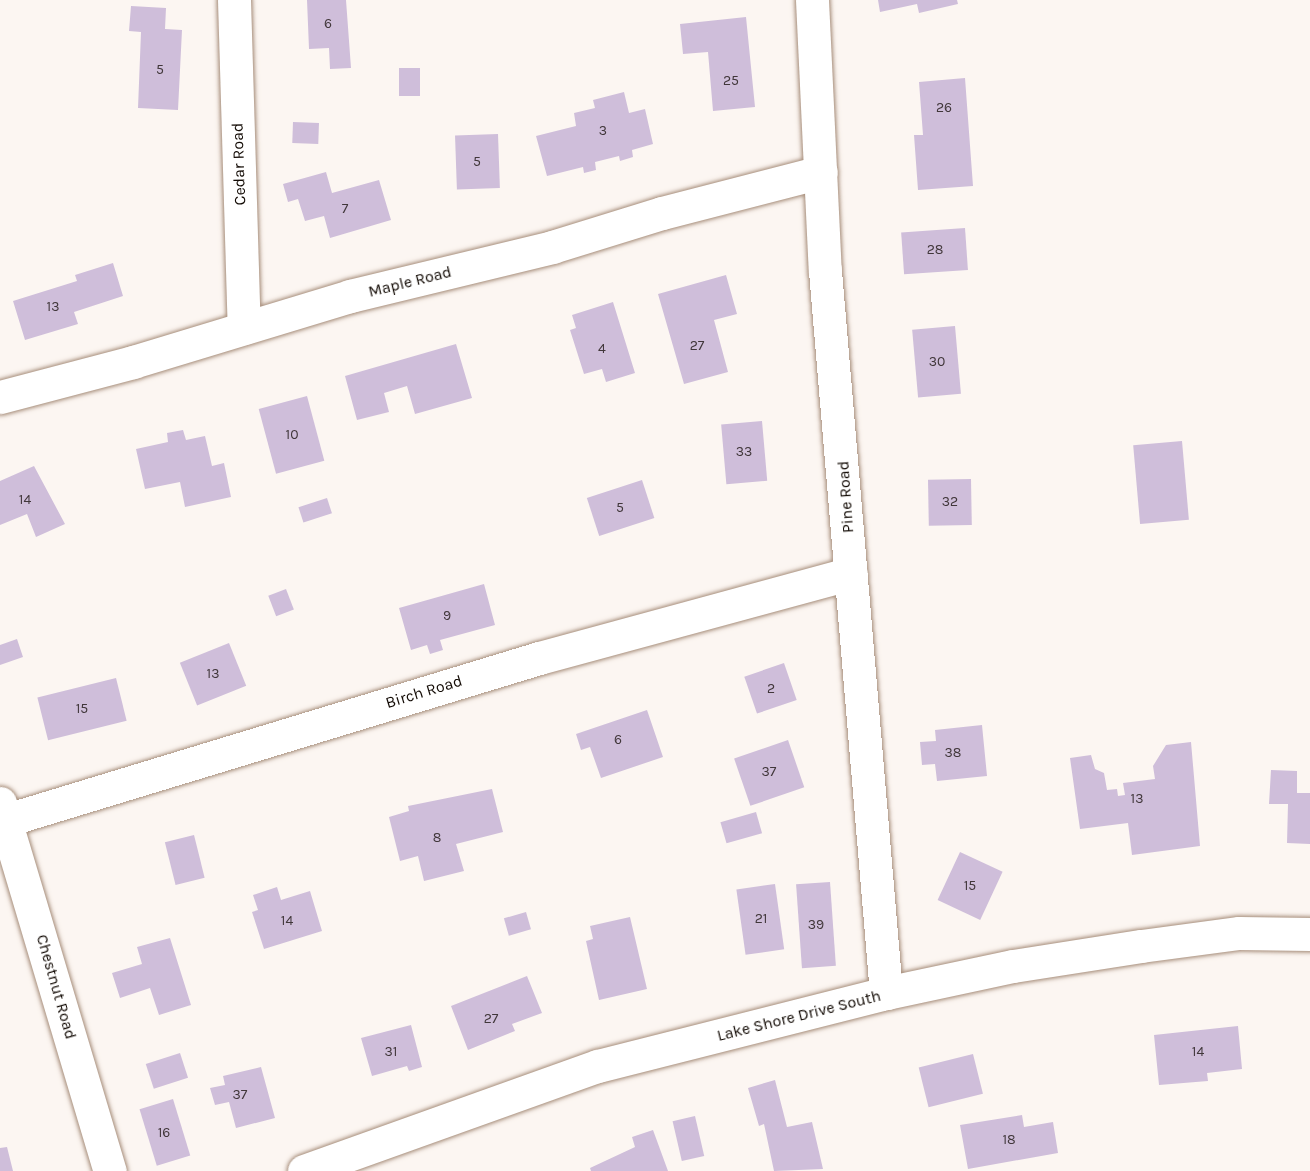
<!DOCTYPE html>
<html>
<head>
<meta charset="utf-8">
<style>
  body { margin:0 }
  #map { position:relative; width:1310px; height:1171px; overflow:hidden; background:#fcf6f2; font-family:Karla,sans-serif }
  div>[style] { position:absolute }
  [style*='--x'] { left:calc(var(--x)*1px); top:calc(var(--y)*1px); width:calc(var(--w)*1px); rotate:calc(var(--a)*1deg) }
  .building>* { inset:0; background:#cfbeda; transform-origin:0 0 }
  .roads { filter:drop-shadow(0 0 2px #a78e7b) drop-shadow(0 0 2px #a78e7b) }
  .minor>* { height:33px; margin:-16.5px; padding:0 16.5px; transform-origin:16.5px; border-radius:16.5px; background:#fff }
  span { translate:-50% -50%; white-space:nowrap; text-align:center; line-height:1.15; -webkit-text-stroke:6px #fff; paint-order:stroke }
  .number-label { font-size:14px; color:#41373a }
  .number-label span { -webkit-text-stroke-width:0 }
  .street-label { font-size:16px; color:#120a04 }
</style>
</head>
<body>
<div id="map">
  <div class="building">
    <div style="clip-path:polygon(307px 0,346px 0,351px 68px,330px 69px,329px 48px,309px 49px)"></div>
    <div style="clip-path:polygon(878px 0,957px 0,958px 4px,919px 13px,917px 4px,880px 12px)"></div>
    <div style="clip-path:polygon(131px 6px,166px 8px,165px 29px,182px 30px,178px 110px,138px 108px,141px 32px,129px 31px)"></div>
    <div style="clip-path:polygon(746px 17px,755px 107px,713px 111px,708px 52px,683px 54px,680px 24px)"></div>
    <div style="left:399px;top:68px;width:21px;height:28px"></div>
    <div style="clip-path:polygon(965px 78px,973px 186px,918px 190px,914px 135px,923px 135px,919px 82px)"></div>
    <div style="clip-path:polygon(624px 92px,629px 113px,645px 109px,653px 144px,632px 150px,633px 157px,620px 161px,619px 156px,595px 162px,596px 170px,584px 173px,583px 167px,547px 176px,536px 136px,576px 126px,574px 113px,595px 108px,593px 100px)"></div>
    <div style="left:293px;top:122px;width:26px;height:21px;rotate:2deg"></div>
    <div style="left:498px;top:134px;width:54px;height:43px;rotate:88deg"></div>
    <div style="clip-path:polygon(326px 172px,332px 193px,379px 180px,391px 220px,330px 238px,324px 216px,305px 221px,298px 199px,288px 202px,283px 184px)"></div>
    <div style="left:965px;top:228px;width:42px;height:64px;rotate:86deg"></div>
    <div style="clip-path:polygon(113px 263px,123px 296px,74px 312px,78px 324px,25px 340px,13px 301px,77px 281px,75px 275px)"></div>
    <div style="clip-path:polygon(726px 275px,737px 314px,714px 320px,728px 372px,684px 384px,658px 294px)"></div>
    <div style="clip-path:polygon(613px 302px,635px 373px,606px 382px,602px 369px,584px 374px,570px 330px,576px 328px,572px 315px)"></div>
    <div style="left:955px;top:326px;width:68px;height:43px;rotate:85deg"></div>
    <div style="clip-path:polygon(456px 344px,472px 398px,415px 414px,407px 386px,384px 393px,389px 412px,357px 420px,345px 376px)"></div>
    <div style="left:307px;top:396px;width:67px;height:50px;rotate:75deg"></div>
    <div style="left:762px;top:421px;width:60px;height:41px;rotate:85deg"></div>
    <div style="clip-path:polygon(183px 430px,186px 440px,205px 436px,212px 466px,224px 463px,231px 497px,185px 507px,180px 482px,145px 489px,136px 449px,168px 442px,167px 433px)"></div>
    <div style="left:1182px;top:441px;width:79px;height:49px;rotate:85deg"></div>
    <div style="clip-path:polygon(34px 466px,65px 524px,36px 537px,27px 514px,0 525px,0 481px)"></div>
    <div style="left:971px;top:479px;width:46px;height:43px;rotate:89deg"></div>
    <div style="left:642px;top:480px;width:40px;height:58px;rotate:72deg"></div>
    <div style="left:327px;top:498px;width:16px;height:30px;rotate:72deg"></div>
    <div style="clip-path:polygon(484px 584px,495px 625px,440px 640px,443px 650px,430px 654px,427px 645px,411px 650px,399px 608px)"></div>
    <div style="left:286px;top:589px;width:22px;height:19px;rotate:69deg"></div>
    <div style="clip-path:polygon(17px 639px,23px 657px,0 665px,0 645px)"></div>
    <div style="left:229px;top:643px;width:46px;height:53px;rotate:68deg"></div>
    <div style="left:784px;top:663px;width:39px;height:42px;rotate:71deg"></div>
    <div style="left:116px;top:678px;width:44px;height:81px;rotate:76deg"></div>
    <div style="clip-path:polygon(647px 710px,663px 757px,601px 778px,590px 747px,581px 750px,576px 734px)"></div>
    <div style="clip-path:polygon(982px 725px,987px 776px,937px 781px,935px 764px,922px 765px,920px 742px,936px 741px,935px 730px)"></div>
    <div style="left:788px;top:740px;width:50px;height:57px;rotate:71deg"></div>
    <div style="clip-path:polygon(1191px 742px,1200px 846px,1132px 855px,1128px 823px,1080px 829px,1070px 758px,1091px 755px,1095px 769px,1104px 773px,1107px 790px,1117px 789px,1118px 796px,1125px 795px,1123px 783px,1155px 779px,1153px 766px,1166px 745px)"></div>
    <div style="clip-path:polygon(1271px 770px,1297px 771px,1297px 793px,1310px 793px,1310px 844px,1287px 843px,1288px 804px,1269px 804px)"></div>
    <div style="clip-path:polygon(492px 789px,503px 832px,456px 844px,464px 871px,424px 881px,418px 856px,400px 861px,389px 817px,409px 811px,408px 806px)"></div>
    <div style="left:756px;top:812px;width:22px;height:37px;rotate:74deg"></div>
    <div style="left:194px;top:835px;width:44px;height:30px;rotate:76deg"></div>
    <div style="left:960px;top:852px;width:47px;height:53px;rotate:25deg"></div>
    <div style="left:830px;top:882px;width:84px;height:34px;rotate:86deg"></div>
    <div style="left:775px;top:884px;width:66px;height:39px;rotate:82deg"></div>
    <div style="clip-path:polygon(277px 887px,281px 900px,310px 891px,322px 931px,264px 949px,252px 912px,258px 910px,253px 895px)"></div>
    <div style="left:526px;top:912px;width:18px;height:23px;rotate:74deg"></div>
    <div style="clip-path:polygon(630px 917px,647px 989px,599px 1000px,586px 941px,593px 939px,590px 926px)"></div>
    <div style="clip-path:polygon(170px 938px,191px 1005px,159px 1015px,150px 988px,120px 998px,112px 973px,142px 964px,137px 947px)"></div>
    <div style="clip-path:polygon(527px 976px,542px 1013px,512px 1024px,515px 1031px,468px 1050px,451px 1006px)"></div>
    <div style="clip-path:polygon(411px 1025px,422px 1067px,409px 1071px,407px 1066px,372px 1076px,361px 1038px)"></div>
    <div style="clip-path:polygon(1238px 1026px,1242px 1069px,1207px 1073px,1208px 1081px,1159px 1085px,1154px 1035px)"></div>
    <div style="left:180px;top:1053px;width:26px;height:36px;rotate:72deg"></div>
    <div style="left:973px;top:1054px;width:41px;height:56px;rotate:76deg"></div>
    <div style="clip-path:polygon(261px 1067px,275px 1118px,236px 1128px,229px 1102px,215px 1105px,210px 1088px,225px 1085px,223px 1076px)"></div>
    <div style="clip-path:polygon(775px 1080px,787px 1127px,812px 1122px,823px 1169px,774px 1171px,764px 1124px,759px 1126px,748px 1088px)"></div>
    <div style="left:173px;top:1099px;width:59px;height:35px;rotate:73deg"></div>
    <div style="clip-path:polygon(1022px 1115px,1024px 1127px,1053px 1122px,1058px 1153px,968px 1169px,960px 1125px)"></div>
    <div style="left:695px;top:1116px;width:41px;height:23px;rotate:77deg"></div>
    <div style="clip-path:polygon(653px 1130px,668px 1171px,591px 1171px,590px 1168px,635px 1147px,632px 1137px)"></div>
    <div style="clip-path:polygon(7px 1147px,13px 1171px,0 1171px,0 1148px)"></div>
  </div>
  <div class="roads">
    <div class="minor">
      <div style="--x:234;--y:0;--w:328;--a:88.3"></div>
      <div style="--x:812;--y:0;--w:271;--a:87.3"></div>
      <div style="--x:825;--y:271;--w:725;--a:85.17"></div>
      <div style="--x:0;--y:397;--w:138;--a:-14.7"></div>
      <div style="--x:133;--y:362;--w:227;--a:-16.9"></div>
      <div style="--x:350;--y:296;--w:208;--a:-13.6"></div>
      <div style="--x:552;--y:247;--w:115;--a:-17.2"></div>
      <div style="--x:662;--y:213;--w:164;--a:-14.5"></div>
      <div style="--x:0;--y:803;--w:384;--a:73.4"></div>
      <div style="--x:0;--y:822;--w:563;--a:-16.92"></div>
      <div style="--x:539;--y:658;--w:323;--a:-15.2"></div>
      <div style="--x:304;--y:1171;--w:312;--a:-19.7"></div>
      <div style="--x:598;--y:1066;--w:297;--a:-14.2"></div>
      <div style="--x:886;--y:993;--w:130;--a:-12"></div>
      <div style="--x:1013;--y:966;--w:130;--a:-8.9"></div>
      <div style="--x:1141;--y:946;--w:99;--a:-7.6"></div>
      <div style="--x:1239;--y:933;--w:71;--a:0.8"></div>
    </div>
  </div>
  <div class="number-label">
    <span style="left:328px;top:24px">6</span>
    <span style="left:160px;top:70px">5</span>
    <span style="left:731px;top:81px">25</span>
    <span style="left:944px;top:108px">26</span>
    <span style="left:603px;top:131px">3</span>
    <span style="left:477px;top:162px">5</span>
    <span style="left:345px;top:209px">7</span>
    <span style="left:935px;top:250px">28</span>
    <span style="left:53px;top:307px">13</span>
    <span style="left:697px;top:346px">27</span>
    <span style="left:602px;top:349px">4</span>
    <span style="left:937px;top:362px">30</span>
    <span style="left:292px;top:435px">10</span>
    <span style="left:744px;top:452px">33</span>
    <span style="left:25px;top:500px">14</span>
    <span style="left:950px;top:502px">32</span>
    <span style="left:620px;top:508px">5</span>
    <span style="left:447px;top:616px">9</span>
    <span style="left:213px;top:674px">13</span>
    <span style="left:771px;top:689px">2</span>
    <span style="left:82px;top:709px">15</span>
    <span style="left:618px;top:740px">6</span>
    <span style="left:953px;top:753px">38</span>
    <span style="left:769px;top:772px">37</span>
    <span style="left:1137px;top:799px">13</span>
    <span style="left:437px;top:838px">8</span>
    <span style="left:970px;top:886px">15</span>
    <span style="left:761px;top:919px">21</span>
    <span style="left:287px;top:921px">14</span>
    <span style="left:816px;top:925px">39</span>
    <span style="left:491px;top:1019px">27</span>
    <span style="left:391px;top:1052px">31</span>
    <span style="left:1198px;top:1052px">14</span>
    <span style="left:240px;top:1095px">37</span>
    <span style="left:164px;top:1133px">16</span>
    <span style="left:1009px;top:1140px">18</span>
  </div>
  <div class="street-label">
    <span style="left:239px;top:164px;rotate:-92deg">Cedar Road</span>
    <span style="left:410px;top:282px;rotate:-14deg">Maple Road</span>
    <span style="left:846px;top:497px;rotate:-94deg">Pine Road</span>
    <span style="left:424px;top:692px;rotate:-17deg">Birch Road</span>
    <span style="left:56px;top:987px;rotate:74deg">Chestnut Road</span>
    <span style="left:799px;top:1016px;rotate:-14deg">Lake Shore Drive South</span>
  </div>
</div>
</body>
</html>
